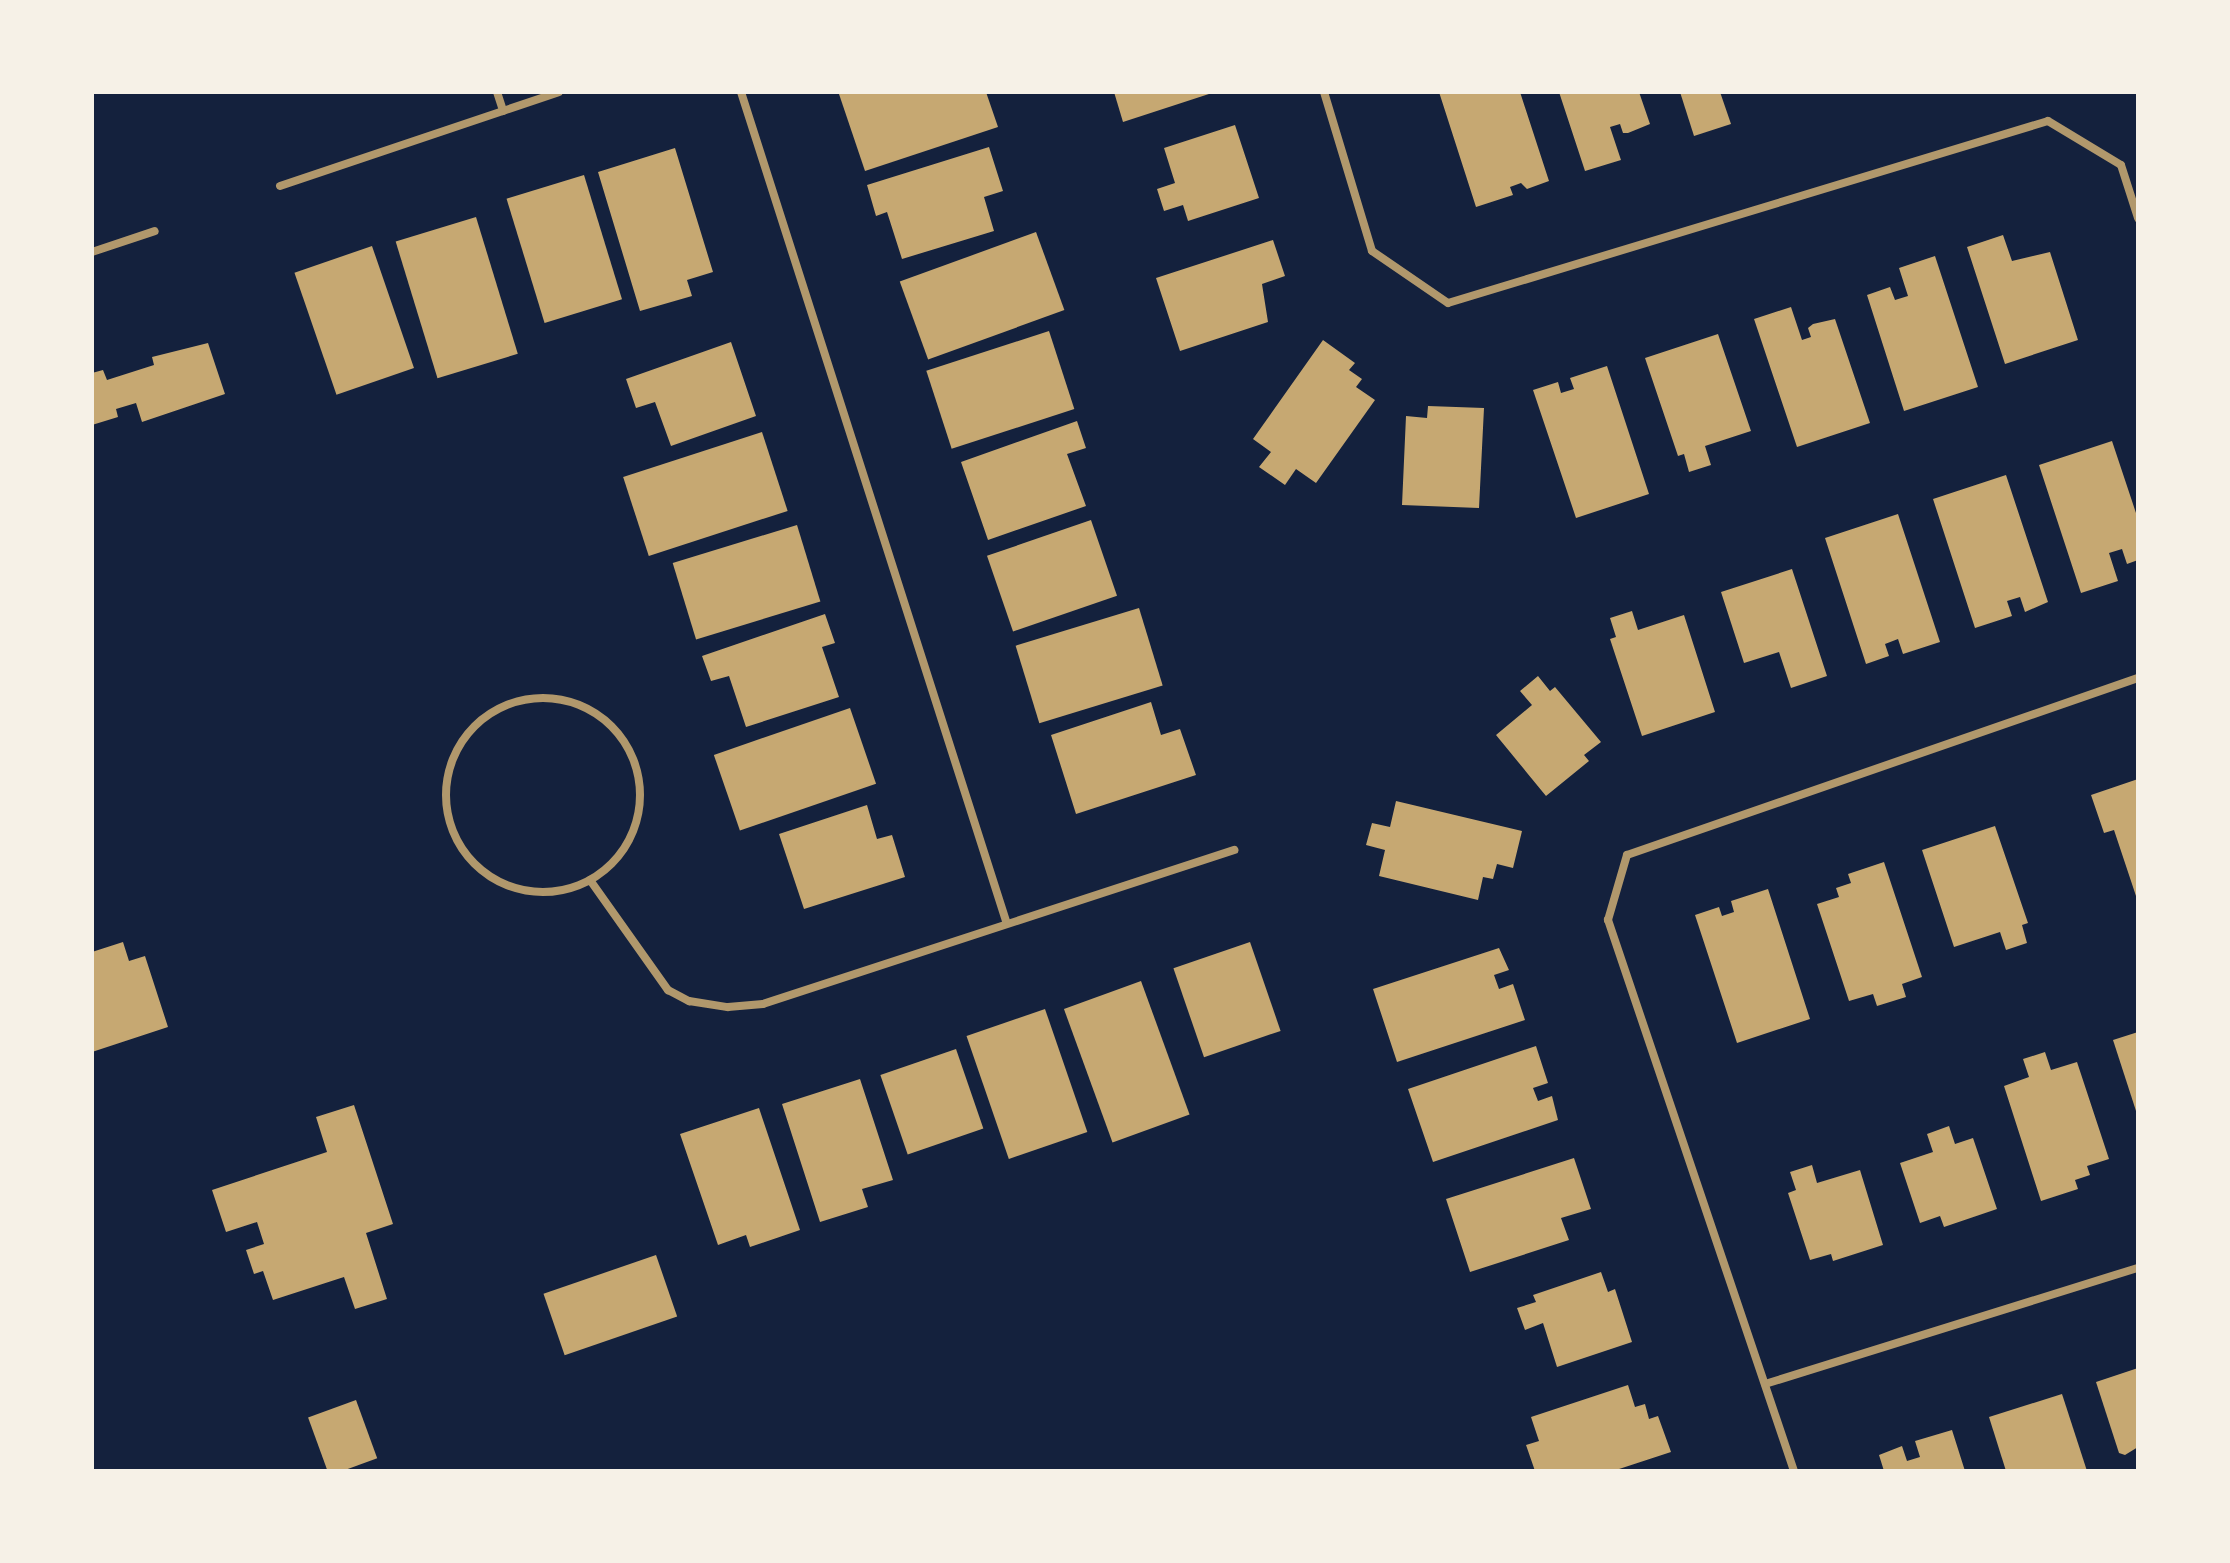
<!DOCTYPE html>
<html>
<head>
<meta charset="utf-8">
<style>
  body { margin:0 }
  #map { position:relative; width:2230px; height:1563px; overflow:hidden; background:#14213d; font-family:"IBM Plex Serif",serif }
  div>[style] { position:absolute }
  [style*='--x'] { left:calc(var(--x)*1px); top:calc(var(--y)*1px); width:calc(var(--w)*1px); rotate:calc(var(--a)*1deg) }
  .building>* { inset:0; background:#c6a872; transform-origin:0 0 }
  .minor>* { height:8px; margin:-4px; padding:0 4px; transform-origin:4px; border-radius:4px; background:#b1986c }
  .minor>.ring { margin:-4px; padding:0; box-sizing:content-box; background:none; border:8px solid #b1986c; border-radius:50% }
  span { translate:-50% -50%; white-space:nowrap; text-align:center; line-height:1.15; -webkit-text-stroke:8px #f6f1e7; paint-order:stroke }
  .frame { position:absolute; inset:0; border:94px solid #f6f1e7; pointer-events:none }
</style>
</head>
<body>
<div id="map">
  <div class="building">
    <div style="clip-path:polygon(846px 92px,986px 92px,998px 127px,865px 171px,839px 94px)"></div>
    <div style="clip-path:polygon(1114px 92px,1212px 92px,1212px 93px,1123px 122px)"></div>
    <div style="clip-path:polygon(1439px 92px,1520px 92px,1549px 181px,1527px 189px,1521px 183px,1510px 187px,1513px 195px,1476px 207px)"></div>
    <div style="clip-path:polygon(1559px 92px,1639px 92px,1650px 124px,1628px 133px,1623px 133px,1620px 124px,1610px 127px,1621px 160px,1585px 171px)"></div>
    <div style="clip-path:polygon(1680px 92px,1720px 92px,1731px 124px,1694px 136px)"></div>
    <div style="clip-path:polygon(1235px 125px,1259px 198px,1188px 221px,1183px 205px,1164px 211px,1157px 189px,1175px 183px,1164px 148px)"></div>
    <div style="clip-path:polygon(989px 147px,1003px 191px,984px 197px,994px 231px,902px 259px,887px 212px,876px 216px,867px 185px)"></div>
    <div style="clip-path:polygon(675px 148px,713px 272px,687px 280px,692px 296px,640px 311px,598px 172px)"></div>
    <div style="left:584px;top:175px;width:130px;height:81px;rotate:73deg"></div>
    <div style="left:476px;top:217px;width:143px;height:84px;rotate:73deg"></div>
    <div style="left:1036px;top:232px;width:83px;height:145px;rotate:70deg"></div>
    <div style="clip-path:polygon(2003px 235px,2012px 261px,2050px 252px,2078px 340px,2005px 364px,1967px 247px)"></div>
    <div style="clip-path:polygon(1273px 240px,1285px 276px,1262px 284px,1268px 322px,1180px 351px,1156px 278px)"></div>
    <div style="left:372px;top:246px;width:129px;height:82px;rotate:71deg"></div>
    <div style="clip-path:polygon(1935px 256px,1978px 387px,1904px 411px,1867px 295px,1890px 287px,1895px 300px,1908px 296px,1899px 268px)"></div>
    <div style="clip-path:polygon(1791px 307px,1802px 340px,1811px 337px,1808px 328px,1813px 324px,1835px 319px,1870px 423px,1797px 447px,1754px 319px)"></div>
    <div style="left:1049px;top:331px;width:82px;height:129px;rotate:72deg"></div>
    <div style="clip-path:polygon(1718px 334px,1751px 431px,1705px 446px,1711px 465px,1689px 472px,1684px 454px,1678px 456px,1645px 358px)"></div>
    <div style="clip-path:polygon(1323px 340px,1355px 363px,1349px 370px,1362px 379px,1356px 387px,1375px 400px,1316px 483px,1296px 469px,1285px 485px,1259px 467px,1271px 452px,1253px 439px)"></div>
    <div style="clip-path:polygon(731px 342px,756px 416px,671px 446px,655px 402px,636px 408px,626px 379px)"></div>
    <div style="clip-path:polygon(208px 343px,225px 394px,142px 422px,136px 403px,116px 409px,118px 417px,92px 425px,92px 373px,103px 370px,107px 380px,154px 365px,152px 357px)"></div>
    <div style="clip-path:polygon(1607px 366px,1649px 494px,1576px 518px,1533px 390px,1558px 382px,1561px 393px,1574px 389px,1570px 378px)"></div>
    <div style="clip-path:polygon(1428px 406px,1484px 408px,1479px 508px,1402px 505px,1406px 416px,1427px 418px)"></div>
    <div style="clip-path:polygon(1077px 421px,1086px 448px,1067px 454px,1086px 506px,988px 540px,961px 462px)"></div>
    <div style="left:762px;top:432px;width:83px;height:146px;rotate:72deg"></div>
    <div style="clip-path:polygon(2112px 441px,2138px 519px,2138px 560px,2127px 564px,2122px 549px,2109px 553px,2118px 581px,2081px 593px,2039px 465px)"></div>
    <div style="clip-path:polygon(2006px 475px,2048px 602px,2025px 612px,2020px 597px,2007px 601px,2012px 616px,1975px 628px,1933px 499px)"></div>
    <div style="clip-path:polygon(1898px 514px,1940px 642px,1903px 654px,1898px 639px,1885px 644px,1889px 656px,1866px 664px,1825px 538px)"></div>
    <div style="left:1091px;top:520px;width:80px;height:110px;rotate:71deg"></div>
    <div style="left:797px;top:525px;width:80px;height:130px;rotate:73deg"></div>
    <div style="clip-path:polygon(1792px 569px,1827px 676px,1791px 688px,1779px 652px,1744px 663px,1721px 592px)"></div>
    <div style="left:1139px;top:608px;width:81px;height:129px;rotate:73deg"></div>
    <div style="clip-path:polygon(1632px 611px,1638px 630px,1684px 615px,1715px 712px,1642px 736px,1610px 639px,1616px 637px,1610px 618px)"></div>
    <div style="clip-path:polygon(825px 614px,835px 643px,822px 647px,839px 697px,746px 727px,729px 676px,711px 681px,702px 656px)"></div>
    <div style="clip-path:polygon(1538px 676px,1550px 691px,1555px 687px,1601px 742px,1584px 755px,1589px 761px,1546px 796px,1496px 735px,1532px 705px,1520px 691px)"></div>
    <div style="clip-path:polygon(1151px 702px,1161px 735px,1180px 729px,1196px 775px,1076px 814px,1051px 735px)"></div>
    <div style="left:850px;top:708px;width:80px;height:144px;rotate:71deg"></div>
    <div style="clip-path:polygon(2138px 779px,2138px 899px,2137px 899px,2114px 830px,2104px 833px,2091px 795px)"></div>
    <div style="clip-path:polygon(1396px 801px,1522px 831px,1513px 868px,1497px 864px,1493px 879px,1483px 877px,1478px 900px,1379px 876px,1385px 850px,1366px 845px,1372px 823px,1390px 827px)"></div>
    <div style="clip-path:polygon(867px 805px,877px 839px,892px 835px,905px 877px,804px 909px,779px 834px)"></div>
    <div style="clip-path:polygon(1995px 826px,2028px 923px,2022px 925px,2027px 943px,2006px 950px,2000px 932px,1954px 947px,1922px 850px)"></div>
    <div style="clip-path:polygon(1884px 862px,1922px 977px,1902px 984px,1906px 997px,1877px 1006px,1873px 994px,1849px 1001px,1817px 904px,1839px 897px,1836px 888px,1851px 883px,1848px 874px)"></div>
    <div style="clip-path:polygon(1768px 889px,1810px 1019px,1737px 1043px,1695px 915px,1719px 907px,1722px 916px,1734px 912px,1731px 901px)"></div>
    <div style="clip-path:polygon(123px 942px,129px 961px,145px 956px,168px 1027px,92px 1052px,92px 952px)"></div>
    <div style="left:1250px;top:942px;width:94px;height:81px;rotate:71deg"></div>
    <div style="clip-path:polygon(1499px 948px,1509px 970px,1494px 975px,1499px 989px,1513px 984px,1525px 1020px,1397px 1062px,1373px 989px)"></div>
    <div style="left:1141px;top:981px;width:142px;height:82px;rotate:70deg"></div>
    <div style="left:1045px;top:1009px;width:130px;height:83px;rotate:71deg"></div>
    <div style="clip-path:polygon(2138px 1032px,2138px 1114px,2137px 1114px,2113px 1040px)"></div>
    <div style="clip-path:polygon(1536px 1046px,1548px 1083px,1533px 1088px,1538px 1101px,1552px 1096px,1558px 1120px,1433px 1162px,1408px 1089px)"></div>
    <div style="left:956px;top:1049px;width:84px;height:80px;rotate:71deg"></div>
    <div style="clip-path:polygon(2045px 1052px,2051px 1070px,2077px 1062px,2109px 1159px,2087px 1166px,2090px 1175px,2075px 1180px,2078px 1189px,2041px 1201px,2004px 1086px,2029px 1077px,2023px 1059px)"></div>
    <div style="clip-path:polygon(860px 1079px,893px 1180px,862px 1189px,868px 1207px,820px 1222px,782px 1104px)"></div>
    <div style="clip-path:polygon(354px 1105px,393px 1224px,366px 1233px,387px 1299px,355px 1309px,344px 1277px,273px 1300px,263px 1271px,254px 1274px,246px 1250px,264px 1244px,257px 1222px,226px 1232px,212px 1190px,327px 1152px,316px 1117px)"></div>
    <div style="clip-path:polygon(759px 1108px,800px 1230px,750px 1247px,746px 1235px,718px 1245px,680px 1134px)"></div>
    <div style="clip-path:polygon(1949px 1126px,1955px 1144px,1973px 1138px,1997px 1209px,1944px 1227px,1940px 1216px,1920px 1223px,1900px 1163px,1933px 1152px,1927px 1134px)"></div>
    <div style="clip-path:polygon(1574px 1158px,1591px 1209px,1561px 1218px,1569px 1240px,1470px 1272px,1446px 1199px)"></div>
    <div style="clip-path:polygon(1812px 1165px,1817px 1183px,1860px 1170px,1883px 1245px,1833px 1261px,1831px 1254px,1810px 1260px,1788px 1193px,1796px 1190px,1790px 1172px)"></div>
    <div style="left:656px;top:1255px;width:65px;height:119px;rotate:71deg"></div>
    <div style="clip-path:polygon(1601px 1272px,1608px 1292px,1615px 1289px,1632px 1342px,1557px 1367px,1543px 1323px,1525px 1330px,1517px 1308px,1536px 1302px,1533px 1295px)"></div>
    <div style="clip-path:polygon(2138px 1368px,2138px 1447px,2125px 1455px,2119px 1453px,2096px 1382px)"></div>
    <div style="clip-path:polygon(1628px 1385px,1635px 1407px,1645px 1404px,1649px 1419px,1658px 1416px,1671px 1452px,1613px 1471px,1535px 1471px,1526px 1445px,1539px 1441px,1531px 1417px)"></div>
    <div style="clip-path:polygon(2062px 1394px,2087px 1471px,2006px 1471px,1989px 1417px)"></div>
    <div style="left:356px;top:1400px;width:62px;height:51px;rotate:70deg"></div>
    <div style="clip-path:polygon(1952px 1430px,1965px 1471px,1884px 1471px,1879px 1455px,1902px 1446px,1907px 1461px,1920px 1457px,1915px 1441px)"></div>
  </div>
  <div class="minor">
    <div style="--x:497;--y:92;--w:20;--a:72"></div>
    <div style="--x:741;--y:92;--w:870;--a:72.27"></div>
    <div style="--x:1324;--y:92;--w:166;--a:73.2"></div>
    <div style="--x:1372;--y:251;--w:92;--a:34.4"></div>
    <div style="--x:1448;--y:303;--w:627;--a:-16.87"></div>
    <div style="--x:2048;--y:121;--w:85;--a:31.1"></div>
    <div style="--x:2121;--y:165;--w:56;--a:72.2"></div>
    <div style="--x:280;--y:186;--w:294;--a:-18.6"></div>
    <div style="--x:92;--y:252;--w:66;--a:-18.4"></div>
    <div class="ring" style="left:446px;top:698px;width:186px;height:186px"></div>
    <div style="--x:590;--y:880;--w:135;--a:54.7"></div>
    <div style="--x:668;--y:990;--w:24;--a:28"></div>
    <div style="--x:689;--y:1001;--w:39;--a:9"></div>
    <div style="--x:728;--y:1007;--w:35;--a:-5"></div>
    <div style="--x:763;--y:1004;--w:496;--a:-18.1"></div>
    <div style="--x:1765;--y:1384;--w:391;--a:-17.3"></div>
    <div style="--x:1794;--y:1471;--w:582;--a:-108.65"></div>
    <div style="--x:1608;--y:920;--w:68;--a:-73.7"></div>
    <div style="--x:1627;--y:855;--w:541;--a:-19.11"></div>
  </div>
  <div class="frame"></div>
</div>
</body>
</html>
